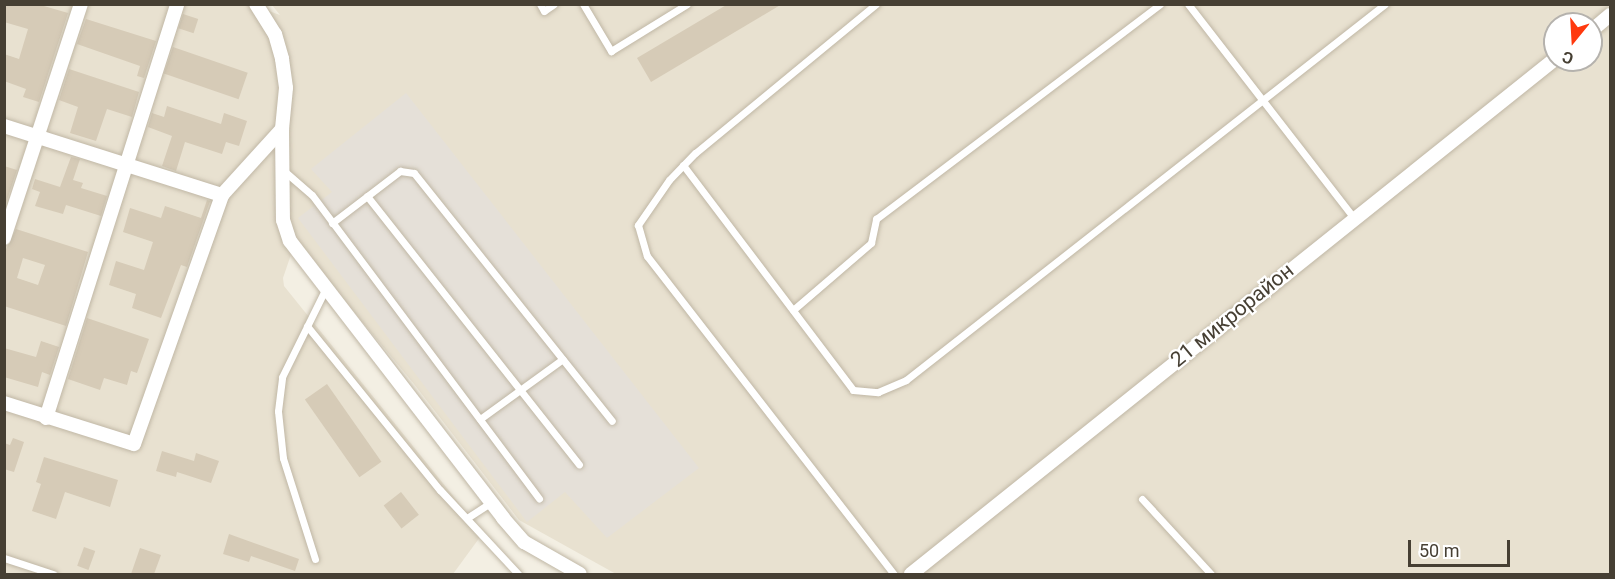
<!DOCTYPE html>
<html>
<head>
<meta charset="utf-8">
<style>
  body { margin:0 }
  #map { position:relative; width:1615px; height:579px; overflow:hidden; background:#f3efe3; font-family:Roboto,sans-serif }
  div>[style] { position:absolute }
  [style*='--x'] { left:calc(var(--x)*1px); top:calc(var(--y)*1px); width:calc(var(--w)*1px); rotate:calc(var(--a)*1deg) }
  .residential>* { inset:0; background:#e8e1d0 }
  .industrial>* { inset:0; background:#e5e0d8 }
  .building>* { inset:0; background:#d6cbb7; transform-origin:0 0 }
  .roads { filter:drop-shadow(0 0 2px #c0b7a5) drop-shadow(0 0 2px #c0b7a5) }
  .service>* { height:7px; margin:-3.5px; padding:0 3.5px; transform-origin:3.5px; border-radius:3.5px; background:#fff }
  .minor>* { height:14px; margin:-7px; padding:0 7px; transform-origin:7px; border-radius:7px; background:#fff }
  span { translate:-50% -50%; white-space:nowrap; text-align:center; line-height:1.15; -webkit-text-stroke:4.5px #fff; paint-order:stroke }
  .street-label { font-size:21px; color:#463f33 }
  .frame { position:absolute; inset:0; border:6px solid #463f33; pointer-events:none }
  .north { position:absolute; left:1543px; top:12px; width:60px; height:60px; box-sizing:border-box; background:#fff; border:2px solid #b5b2ad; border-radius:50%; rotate:198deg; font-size:16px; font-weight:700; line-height:24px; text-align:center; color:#463f33 }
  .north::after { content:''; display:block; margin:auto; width:21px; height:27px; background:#ff390e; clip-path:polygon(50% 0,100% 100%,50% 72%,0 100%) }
  .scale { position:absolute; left:1408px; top:540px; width:102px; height:27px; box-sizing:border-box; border:3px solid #463f33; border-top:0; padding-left:8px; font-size:18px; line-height:21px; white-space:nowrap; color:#463f33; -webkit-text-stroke:4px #fff; paint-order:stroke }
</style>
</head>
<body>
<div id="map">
  <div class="residential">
    <div style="clip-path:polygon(evenodd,249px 4px,280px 15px,272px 5px,1610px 5px,1610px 574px,616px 574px,519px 520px,414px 384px,300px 247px,297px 237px,283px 278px,284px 286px,483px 533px,453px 574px,5px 574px,4px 5px,249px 4px,1555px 24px,1591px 24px,1591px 60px,1555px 60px,1555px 24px)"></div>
  </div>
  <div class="industrial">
    <div style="clip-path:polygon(406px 93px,699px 468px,607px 538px,565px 492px,527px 522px,298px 218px,332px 192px,311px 169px)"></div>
  </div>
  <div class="building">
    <div style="clip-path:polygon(4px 4px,37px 4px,68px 13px,39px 102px,23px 97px,26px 89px,4px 81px,4px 54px,19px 59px,28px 29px,4px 22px)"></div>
    <div style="clip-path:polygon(728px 4px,782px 4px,651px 82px,637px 58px)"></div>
    <div style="left:183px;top:14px;width:16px;height:15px;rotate:18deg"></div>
    <div style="clip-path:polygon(86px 19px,156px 41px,144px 78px,137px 76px,140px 66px,77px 44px)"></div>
    <div style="left:173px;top:47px;width:79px;height:28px;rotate:19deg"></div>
    <div style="clip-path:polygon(69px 69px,139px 92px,132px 117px,107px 109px,96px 141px,70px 133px,78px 107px,59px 100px)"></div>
    <div style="clip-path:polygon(167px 106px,221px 124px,224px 113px,247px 121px,239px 146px,226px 142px,222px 154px,185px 142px,176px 171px,162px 166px,172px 136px,148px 127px,152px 113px,164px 117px)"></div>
    <div style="clip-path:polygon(71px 157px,80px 159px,73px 180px,83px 183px,81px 188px,107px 196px,101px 216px,66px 205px,63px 214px,35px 206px,40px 192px,32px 189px,35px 179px,60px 187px)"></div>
    <div style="clip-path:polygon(4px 166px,17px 170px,6px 203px,4px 203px)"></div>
    <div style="clip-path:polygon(207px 200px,210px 201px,187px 267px,181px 265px,161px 318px,132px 308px,136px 294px,109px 285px,116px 261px,144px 270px,153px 242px,123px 232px,130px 208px,161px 218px,165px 206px,201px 218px)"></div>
    <div style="clip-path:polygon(evenodd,16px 229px,88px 252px,66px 326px,4px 306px,4px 253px,16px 229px,23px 258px,45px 265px,38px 285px,17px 278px,23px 258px)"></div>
    <div style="clip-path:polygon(87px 318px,149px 339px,137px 373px,131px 371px,127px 385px,104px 378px,100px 390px,68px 379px)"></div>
    <div style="clip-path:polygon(41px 341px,59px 347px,50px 375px,42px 372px,38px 387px,4px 377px,4px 348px,36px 357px)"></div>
    <div style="left:327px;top:384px;width:95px;height:27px;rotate:55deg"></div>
    <div style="clip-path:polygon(13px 438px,24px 442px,14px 472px,4px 469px,4px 443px,10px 445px)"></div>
    <div style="clip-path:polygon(162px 451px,194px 461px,196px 453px,219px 461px,211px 483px,177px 472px,176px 477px,156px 471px)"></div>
    <div style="clip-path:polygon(44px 457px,118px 480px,110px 507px,65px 492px,56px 519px,32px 511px,41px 484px,36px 482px)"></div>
    <div style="left:401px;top:492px;width:29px;height:22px;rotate:52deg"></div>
    <div style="clip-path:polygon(229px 534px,299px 559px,295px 571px,251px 556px,249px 562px,223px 554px)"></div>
    <div style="left:84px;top:547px;width:12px;height:20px;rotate:20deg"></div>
    <div style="clip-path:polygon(140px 548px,161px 555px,154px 574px,131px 574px)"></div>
  </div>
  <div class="roads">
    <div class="service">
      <div style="--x:540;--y:4;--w:8;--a:60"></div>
      <div style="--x:544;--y:11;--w:12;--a:-35"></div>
      <div style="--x:583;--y:4;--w:55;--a:59.2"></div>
      <div style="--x:611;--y:51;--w:89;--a:-31.7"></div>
      <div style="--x:876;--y:4;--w:234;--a:140.5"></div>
      <div style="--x:695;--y:153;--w:37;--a:134"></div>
      <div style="--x:669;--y:180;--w:55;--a:124.6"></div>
      <div style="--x:638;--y:225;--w:32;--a:74"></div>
      <div style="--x:647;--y:256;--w:403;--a:52.2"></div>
      <div style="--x:1188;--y:4;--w:269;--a:52.2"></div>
      <div style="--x:683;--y:165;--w:282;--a:52.9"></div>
      <div style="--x:853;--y:390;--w:25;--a:5"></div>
      <div style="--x:878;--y:392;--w:30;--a:-23"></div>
      <div style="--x:906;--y:380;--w:609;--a:-38.13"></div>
      <div style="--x:283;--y:170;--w:38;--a:41"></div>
      <div style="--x:312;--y:195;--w:379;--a:53.2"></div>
      <div style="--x:367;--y:196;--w:342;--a:51.7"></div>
      <div style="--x:332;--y:223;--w:86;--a:-37.4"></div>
      <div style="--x:400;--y:171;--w:14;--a:8"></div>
      <div style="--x:414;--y:173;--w:317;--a:51.4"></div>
      <div style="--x:793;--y:310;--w:103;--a:-40.7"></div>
      <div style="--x:871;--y:243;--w:25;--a:-78"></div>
      <div style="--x:876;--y:219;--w:356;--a:-37.1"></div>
      <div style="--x:307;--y:326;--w:211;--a:51"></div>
      <div style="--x:440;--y:490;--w:115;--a:47.1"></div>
      <div style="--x:480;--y:419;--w:102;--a:-35.9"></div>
      <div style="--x:1142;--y:499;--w:102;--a:47.4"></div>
      <div style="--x:467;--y:518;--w:27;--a:-33"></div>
      <div style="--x:4;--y:558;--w:52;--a:18.1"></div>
      <div style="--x:315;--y:559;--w:106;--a:-107.6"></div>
      <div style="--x:283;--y:458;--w:47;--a:-96.1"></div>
      <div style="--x:278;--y:411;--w:34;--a:-83"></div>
      <div style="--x:282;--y:377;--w:97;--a:-63.7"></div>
    </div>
    <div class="minor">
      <div style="--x:256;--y:4;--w:36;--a:58"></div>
      <div style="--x:275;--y:34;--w:26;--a:74"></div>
      <div style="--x:282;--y:59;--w:29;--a:82"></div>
      <div style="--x:286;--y:88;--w:41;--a:95.6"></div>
      <div style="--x:282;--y:129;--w:91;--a:89.4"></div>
      <div style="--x:283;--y:220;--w:22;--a:72"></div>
      <div style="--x:290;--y:241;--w:349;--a:52.4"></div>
      <div style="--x:503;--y:518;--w:32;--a:49"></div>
      <div style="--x:524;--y:542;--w:64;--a:29.7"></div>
      <div style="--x:1591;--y:31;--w:25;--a:-40"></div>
      <div style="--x:4;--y:126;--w:229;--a:17.6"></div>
      <div style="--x:4;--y:238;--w:246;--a:-71.8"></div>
      <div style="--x:4;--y:403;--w:136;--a:17.5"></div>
      <div style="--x:134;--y:444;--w:264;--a:-70.5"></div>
      <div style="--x:222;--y:195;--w:89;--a:-47.7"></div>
      <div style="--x:46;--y:418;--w:434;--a:-72.4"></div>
      <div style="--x:911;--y:574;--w:825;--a:-38.65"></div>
    </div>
  </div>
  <div class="street-label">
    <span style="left:1232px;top:315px;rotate:-39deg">21 микрорайон</span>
  </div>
  <div class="frame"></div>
  <div class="north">С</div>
  <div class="scale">50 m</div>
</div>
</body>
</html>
